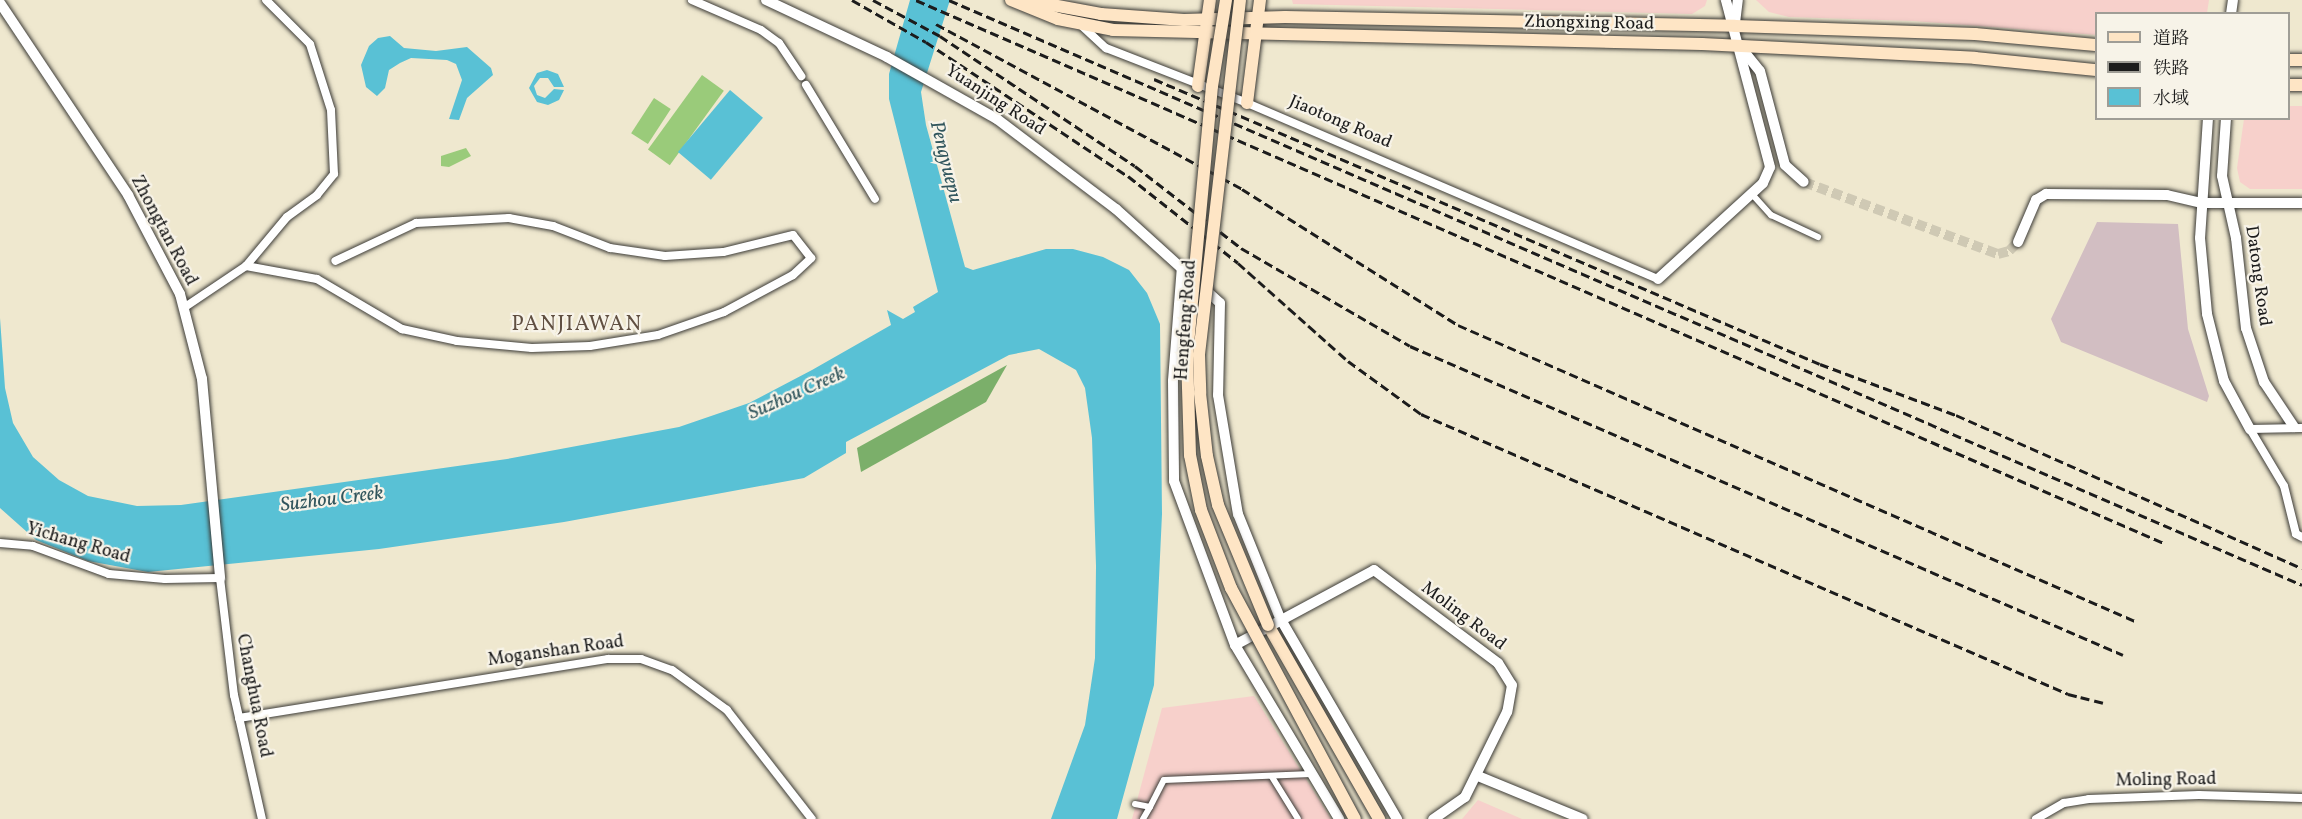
<!DOCTYPE html>
<html>
<head>
<meta charset="utf-8">
<style>
  body { margin:0 }
  #map { position:relative; width:2302px; height:819px; overflow:hidden; background:#efe8cf; font-family:Vollkorn,"Noto Serif SC",serif }
  div>[style] { position:absolute }
  [style*='--x'] { left:calc(var(--x)*1px); top:calc(var(--y)*1px); width:calc(var(--w)*1px); rotate:calc(var(--a)*1deg) }
  .built>* { inset:0; background:#f7d0cb }
  .industrial>* { inset:0; background:#d2bec2 }
  .green>* { inset:0; background:#9acb7a; transform-origin:0 0 }
  .forest>* { inset:0; background:#7baf6a }
  .water>* { inset:0; background:#59c1d5; transform-origin:0 0 }
  .tertiary-tunnel>* { height:10px; margin-top:-5px; transform-origin:0; background:repeating-linear-gradient(90deg,#cfc9b4 0 10px,transparent 0 15px) }
  .roads { filter:drop-shadow(0 0 2px #3c3b37) drop-shadow(0 0 2px #3c3b37) }
  .pedestrian>* { height:6px; margin:-3px; padding:0 3px; transform-origin:3px; border-radius:3px; background:#fff }
  .minor>* { height:8px; margin:-4px; padding:0 4px; transform-origin:4px; border-radius:4px; background:#fff }
  .tertiary>* { height:10px; margin:-5px; padding:0 5px; transform-origin:5px; border-radius:5px; background:#fff }
  .secondary>* { height:12px; margin:-6px; padding:0 6px; transform-origin:6px; border-radius:6px; background:#fee5c5 }
  .rail>* { height:3px; margin-top:-1.5px; transform-origin:0; background:repeating-linear-gradient(90deg,#1c1c1c 0 9px,transparent 0 13.5px) }
  .bridges { filter:drop-shadow(0 0 2px #3c3b37) drop-shadow(0 0 2px #3c3b37) }
  .secondary-bridge>* { height:12px; margin:-6px; padding:0 6px; transform-origin:6px; border-radius:6px; background:#fee5c5 }
  span { translate:-50% -50%; white-space:nowrap; text-align:center; line-height:1.15; -webkit-text-stroke:4.5px #f7f3e8; paint-order:stroke }
  .street-label { font-size:18px; color:#1c1c1c }
  .water-label { font-size:20px; color:#31565d; font-style:italic }
  .quarter-label { font-size:21px; color:#604f41; letter-spacing:1.5px }
  .legend { position:absolute; left:2095px; top:12px; width:195px; height:108px; box-sizing:border-box; background:#f7f3e8; border:2px solid #9f9d96; margin:0; padding:8px 10px; list-style:none; font-size:18px; color:#1c1c1c }
  .legend li { display:flex; align-items:center; gap:12px; height:30px }
  .legend b { width:30px; border:2px solid #9f9d96 }
</style>
</head>
<body>
<div id="map">
  <div class="built">
    <div style="clip-path:polygon(1292px 0,1707px 0,1705px 6px,1692px 14px,1293px 4px)"></div>
    <div style="clip-path:polygon(1756px 0,2209px 0,2207px 13px,2096px 14px,2096px 35px,1913px 21px,1789px 17px,1769px 12px)"></div>
    <div style="clip-path:polygon(2289px 106px,2302px 106px,2302px 189px,2250px 189px,2240px 182px,2237px 168px,2244px 119px,2288px 118px)"></div>
    <div style="clip-path:polygon(1254px 696px,1331px 819px,1132px 819px,1162px 708px)"></div>
    <div style="clip-path:polygon(1478px 800px,1522px 819px,1462px 819px)"></div>
  </div>
  <div class="industrial">
    <div style="clip-path:polygon(2097px 222px,2178px 224px,2188px 329px,2209px 396px,2207px 402px,2061px 342px,2051px 319px)"></div>
  </div>
  <div class="green">
    <div style="left:702px;top:75px;width:27px;height:92px;rotate:36deg"></div>
    <div style="left:654px;top:98px;width:20px;height:42px;rotate:33deg"></div>
    <div style="clip-path:polygon(466px 148px,471px 156px,449px 167px,441px 166px,441px 156px)"></div>
  </div>
  <div class="forest">
    <div style="clip-path:polygon(1007px 365px,986px 402px,861px 472px,857px 448px)"></div>
  </div>
  <div class="water">
    <div style="clip-path:polygon(910px 0,950px 0,921px 92px,926px 125px,965px 267px,973px 270px,1046px 249px,1073px 249px,1103px 257px,1129px 270px,1147px 293px,1160px 324px,1162px 514px,1154px 685px,1117px 819px,1051px 819px,1085px 725px,1095px 658px,1096px 566px,1092px 438px,1085px 388px,1076px 370px,1039px 349px,1009px 355px,846px 442px,846px 453px,804px 478px,564px 522px,379px 549px,148px 572px,88px 561px,36px 540px,0 508px,0 318px,5px 388px,13px 423px,33px 457px,59px 480px,88px 496px,137px 506px,181px 505px,507px 459px,679px 427px,749px 403px,812px 370px,891px 325px,887px 310px,903px 319px,915px 312px,913px 307px,938px 292px,889px 99px,889px 74px)"></div>
    <div style="clip-path:polygon(390px 36px,404px 48px,436px 51px,467px 47px,491px 68px,493px 75px,467px 98px,459px 120px,449px 119px,462px 80px,456px 64px,447px 60px,411px 58px,400px 63px,389px 70px,385px 88px,377px 96px,366px 87px,361px 65px,369px 46px,378px 38px)"></div>
    <div style="clip-path:polygon(547px 70px,558px 74px,564px 87px,554px 87px,548px 78px,540px 78px,534px 86px,537px 95px,545px 98px,554px 89px,564px 90px,559px 100px,548px 105px,537px 102px,529px 88px,537px 73px)"></div>
    <div style="left:730px;top:90px;width:43px;height:81px;rotate:40deg"></div>
  </div>
  <div class="tertiary-tunnel">
    <div style="--x:1804;--y:182;--w:207;--a:20.4"></div>
    <div style="--x:1998;--y:254;--w:11;--a:-15"></div>
    <div style="--x:2009;--y:251;--w:13;--a:-45"></div>
  </div>
  <div class="roads">
    <div class="pedestrian">
      <div style="--x:1751;--y:193;--w:30;--a:48"></div>
      <div style="--x:1771;--y:215;--w:52;--a:25.1"></div>
      <div style="--x:1272;--y:777;--w:49;--a:58.2"></div>
      <div style="--x:1135;--y:804;--w:15;--a:11"></div>
      <div style="--x:1150;--y:807;--w:14;--a:120"></div>
      <div style="--x:1150;--y:807;--w:30;--a:-63"></div>
      <div style="--x:1164;--y:780;--w:147;--a:-2.3"></div>
    </div>
    <div class="minor">
      <div style="--x:692;--y:0;--w:75;--a:23.5"></div>
      <div style="--x:761;--y:30;--w:22;--a:36"></div>
      <div style="--x:779;--y:43;--w:40;--a:56"></div>
      <div style="--x:1081;--y:25;--w:34;--a:43"></div>
      <div style="--x:1106;--y:48;--w:151;--a:21.3"></div>
      <div style="--x:1247;--y:103;--w:447;--a:23.2"></div>
      <div style="--x:806;--y:85;--w:133;--a:58.8"></div>
      <div style="--x:246;--y:266;--w:64;--a:-50.1"></div>
      <div style="--x:287;--y:217;--w:37;--a:-36"></div>
      <div style="--x:317;--y:195;--w:27;--a:-51"></div>
      <div style="--x:334;--y:174;--w:64;--a:-92.7"></div>
      <div style="--x:331;--y:110;--w:69;--a:-107.7"></div>
      <div style="--x:310;--y:44;--w:62;--a:-135"></div>
      <div style="--x:185;--y:307;--w:73;--a:-33.9"></div>
      <div style="--x:246;--y:266;--w:72;--a:10.4"></div>
      <div style="--x:317;--y:279;--w:99;--a:30.5"></div>
      <div style="--x:402;--y:329;--w:56;--a:12.3"></div>
      <div style="--x:457;--y:341;--w:75;--a:5.3"></div>
      <div style="--x:532;--y:348;--w:58;--a:-2"></div>
      <div style="--x:590;--y:346;--w:69;--a:-9.2"></div>
      <div style="--x:658;--y:335;--w:70;--a:-19.2"></div>
      <div style="--x:724;--y:312;--w:78;--a:-28.2"></div>
      <div style="--x:793;--y:275;--w:25;--a:-43"></div>
      <div style="--x:811;--y:258;--w:29;--a:-128"></div>
      <div style="--x:793;--y:235;--w:72;--a:166.3"></div>
      <div style="--x:723;--y:252;--w:58;--a:176.1"></div>
      <div style="--x:665;--y:256;--w:56;--a:-171.7"></div>
      <div style="--x:610;--y:248;--w:61;--a:-158.9"></div>
      <div style="--x:553;--y:226;--w:45;--a:-169.7"></div>
      <div style="--x:509;--y:218;--w:93;--a:176.9"></div>
      <div style="--x:416;--y:223;--w:89;--a:154.9"></div>
      <div style="--x:2250;--y:429;--w:66;--a:59.2"></div>
      <div style="--x:2284;--y:486;--w:49;--a:76"></div>
      <div style="--x:2296;--y:534;--w:7;--a:27"></div>
      <div style="--x:2250;--y:429;--w:52;--a:-1.1"></div>
      <div style="--x:0;--y:543;--w:33;--a:5"></div>
      <div style="--x:33;--y:546;--w:81;--a:20.2"></div>
      <div style="--x:109;--y:574;--w:56;--a:5.1"></div>
      <div style="--x:165;--y:579;--w:55;--a:-1"></div>
      <div style="--x:220;--y:578;--w:118;--a:83.2"></div>
      <div style="--x:234;--y:695;--w:127;--a:77.3"></div>
      <div style="--x:239;--y:718;--w:374;--a:-9.1"></div>
      <div style="--x:608;--y:659;--w:33;--a:0"></div>
      <div style="--x:641;--y:659;--w:33;--a:20"></div>
      <div style="--x:672;--y:670;--w:68;--a:36"></div>
      <div style="--x:727;--y:710;--w:138;--a:52.1"></div>
      <div style="--x:2036;--y:819;--w:32;--a:-30"></div>
      <div style="--x:2064;--y:803;--w:25;--a:-9"></div>
      <div style="--x:2089;--y:799;--w:110;--a:-2.1"></div>
      <div style="--x:2199;--y:795;--w:103;--a:1.7"></div>
    </div>
    <div class="tertiary">
      <div style="--x:766;--y:0;--w:134;--a:25.2"></div>
      <div style="--x:887;--y:57;--w:126;--a:29.4"></div>
      <div style="--x:997;--y:119;--w:149;--a:37.1"></div>
      <div style="--x:1116;--y:209;--w:140;--a:42.1"></div>
      <div style="--x:1220;--y:303;--w:92;--a:91.2"></div>
      <div style="--x:1218;--y:395;--w:121;--a:80.5"></div>
      <div style="--x:1238;--y:514;--w:112;--a:68"></div>
      <div style="--x:1280;--y:618;--w:233;--a:59.8"></div>
      <div style="--x:0;--y:3;--w:231;--a:56.3"></div>
      <div style="--x:128;--y:195;--w:112;--a:62.3"></div>
      <div style="--x:180;--y:294;--w:88;--a:75.5"></div>
      <div style="--x:202;--y:379;--w:200;--a:84.8"></div>
      <div style="--x:2231;--y:14;--w:14;--a:-82"></div>
      <div style="--x:1735;--y:23;--w:23;--a:-83"></div>
      <div style="--x:1742;--y:49;--w:28;--a:51"></div>
      <div style="--x:1760;--y:71;--w:97;--a:75.1"></div>
      <div style="--x:1785;--y:165;--w:25;--a:42"></div>
      <div style="--x:2208;--y:118;--w:120;--a:93.8"></div>
      <div style="--x:2200;--y:238;--w:76;--a:84.7"></div>
      <div style="--x:2207;--y:314;--w:69;--a:75.8"></div>
      <div style="--x:2224;--y:381;--w:55;--a:61.6"></div>
      <div style="--x:2226;--y:118;--w:58;--a:93.9"></div>
      <div style="--x:2222;--y:176;--w:64;--a:77.3"></div>
      <div style="--x:2236;--y:238;--w:91;--a:83.7"></div>
      <div style="--x:2246;--y:328;--w:57;--a:71.6"></div>
      <div style="--x:2264;--y:382;--w:54;--a:56.3"></div>
      <div style="--x:2018;--y:242;--w:46;--a:-66.8"></div>
      <div style="--x:2036;--y:200;--w:12;--a:-31"></div>
      <div style="--x:2046;--y:194;--w:121;--a:0.5"></div>
      <div style="--x:2167;--y:195;--w:36;--a:13"></div>
      <div style="--x:2202;--y:203;--w:100;--a:0"></div>
      <div style="--x:1182;--y:266;--w:115;--a:94.5"></div>
      <div style="--x:1173;--y:381;--w:100;--a:89.4"></div>
      <div style="--x:1174;--y:481;--w:175;--a:69.6"></div>
      <div style="--x:1235;--y:645;--w:203;--a:59.1"></div>
      <div style="--x:1658;--y:279;--w:142;--a:-42.4"></div>
      <div style="--x:1763;--y:183;--w:17;--a:-66"></div>
      <div style="--x:1770;--y:167;--w:173;--a:-104.8"></div>
      <div style="--x:1235;--y:645;--w:158;--a:-28.3"></div>
      <div style="--x:1374;--y:570;--w:155;--a:36.9"></div>
      <div style="--x:1498;--y:663;--w:26;--a:58"></div>
      <div style="--x:1512;--y:685;--w:27;--a:100"></div>
      <div style="--x:1507;--y:712;--w:95;--a:116.3"></div>
      <div style="--x:1465;--y:797;--w:39;--a:145"></div>
      <div style="--x:1478;--y:776;--w:113;--a:22.3"></div>
    </div>
    <div class="secondary">
      <div style="--x:1011;--y:0;--w:51;--a:22"></div>
      <div style="--x:1058;--y:19;--w:56;--a:11.3"></div>
      <div style="--x:1113;--y:30;--w:589;--a:1.36"></div>
      <div style="--x:1702;--y:44;--w:273;--a:2.9"></div>
      <div style="--x:1975;--y:58;--w:122;--a:5.7"></div>
      <div style="--x:1025;--y:0;--w:77;--a:10.4"></div>
      <div style="--x:1101;--y:14;--w:83;--a:4.1"></div>
      <div style="--x:1184;--y:20;--w:101;--a:-1.7"></div>
      <div style="--x:1285;--y:17;--w:450;--a:1.1"></div>
      <div style="--x:1735;--y:26;--w:240;--a:1.9"></div>
      <div style="--x:1975;--y:34;--w:121;--a:5.2"></div>
      <div style="--x:2288;--y:60;--w:14;--a:0"></div>
      <div style="--x:2288;--y:85;--w:14;--a:0"></div>
      <div style="--x:1198;--y:86;--w:87;--a:-82.1"></div>
      <div style="--x:1247;--y:103;--w:104;--a:-82.8"></div>
      <div style="--x:1268;--y:625;--w:224;--a:60.2"></div>
    </div>
  </div>
  <div class="rail">
    <div style="--x:852;--y:0;--w:85;--a:29.6"></div>
    <div style="--x:926;--y:42;--w:242;--a:33.6"></div>
    <div style="--x:1128;--y:176;--w:140;--a:38.3"></div>
    <div style="--x:1238;--y:263;--w:147;--a:41.7"></div>
    <div style="--x:1348;--y:361;--w:90;--a:36"></div>
    <div style="--x:1421;--y:414;--w:705;--a:23.4"></div>
    <div style="--x:2068;--y:694;--w:38;--a:14"></div>
    <div style="--x:873;--y:0;--w:76;--a:28.2"></div>
    <div style="--x:940;--y:36;--w:234;--a:33.7"></div>
    <div style="--x:1135;--y:166;--w:134;--a:37.7"></div>
    <div style="--x:1241;--y:248;--w:195;--a:30.1"></div>
    <div style="--x:1410;--y:346;--w:777;--a:23.43"></div>
    <div style="--x:916;--y:0;--w:1363;--a:23.52"></div>
    <div style="--x:949;--y:0;--w:1474;--a:23.38"></div>
    <div style="--x:936;--y:24;--w:348;--a:28.3"></div>
    <div style="--x:1242;--y:189;--w:255;--a:32.2"></div>
    <div style="--x:1458;--y:325;--w:741;--a:23.62"></div>
    <div style="--x:1154;--y:79;--w:724;--a:23.17"></div>
    <div style="--x:1820;--y:364;--w:145;--a:20.6"></div>
    <div style="--x:1956;--y:415;--w:378;--a:23.9"></div>
  </div>
  <div class="bridges">
    <div class="secondary-bridge">
      <div style="--x:1226;--y:0;--w:87;--a:99.2"></div>
      <div style="--x:1212;--y:86;--w:269;--a:95.3"></div>
      <div style="--x:1187;--y:354;--w:101;--a:88.3"></div>
      <div style="--x:1190;--y:455;--w:56;--a:78.7"></div>
      <div style="--x:1201;--y:510;--w:84;--a:69"></div>
      <div style="--x:1231;--y:588;--w:262;--a:61.8"></div>
      <div style="--x:1240;--y:0;--w:357;--a:96.6"></div>
      <div style="--x:1199;--y:355;--w:38;--a:88"></div>
      <div style="--x:1200;--y:393;--w:63;--a:83.7"></div>
      <div style="--x:1207;--y:456;--w:50;--a:77.3"></div>
      <div style="--x:1218;--y:505;--w:130;--a:67.4"></div>
    </div>
  </div>
  <div class="street-label">
    <span style="left:1589px;top:24px;rotate:1deg">Zhongxing Road</span>
    <span style="left:995px;top:101px;rotate:33deg">Yuanjing Road</span>
    <span style="left:1340px;top:123px;rotate:23deg">Jiaotong Road</span>
    <span style="left:163px;top:231px;rotate:62deg">Zhongtan Road</span>
    <span style="left:2257px;top:276px;rotate:82deg">Datong Road</span>
    <span style="left:1187px;top:320px;rotate:-86deg">Hengfeng Road</span>
    <span style="left:78px;top:544px;rotate:16deg">Yichang Road</span>
    <span style="left:1463px;top:617px;rotate:37deg">Moling Road</span>
    <span style="left:556px;top:652px;rotate:-8deg">Moganshan Road</span>
    <span style="left:253px;top:696px;rotate:79deg">Changhua Road</span>
    <span style="left:2166px;top:781px;rotate:-1deg">Moling Road</span>
  </div>
  <div class="water-label">
    <span style="left:945px;top:162px;rotate:76deg">Pengyuepu</span>
    <span style="left:797px;top:394px;rotate:-24deg">Suzhou Creek</span>
    <span style="left:332px;top:500px;rotate:-7deg">Suzhou Creek</span>
  </div>
  <div class="quarter-label">
    <span style="left:577px;top:325px">PANJIAWAN</span>
  </div>
  <ul class="legend">
  <li><b style="height:8px;background:#fee5c5"></b>道路</li>
  <li><b style="height:8px;background:#1c1c1c"></b>铁路</li>
  <li><b style="height:16px;background:#59c1d5"></b>水域</li>
  </ul>
</div>
</body>
</html>
